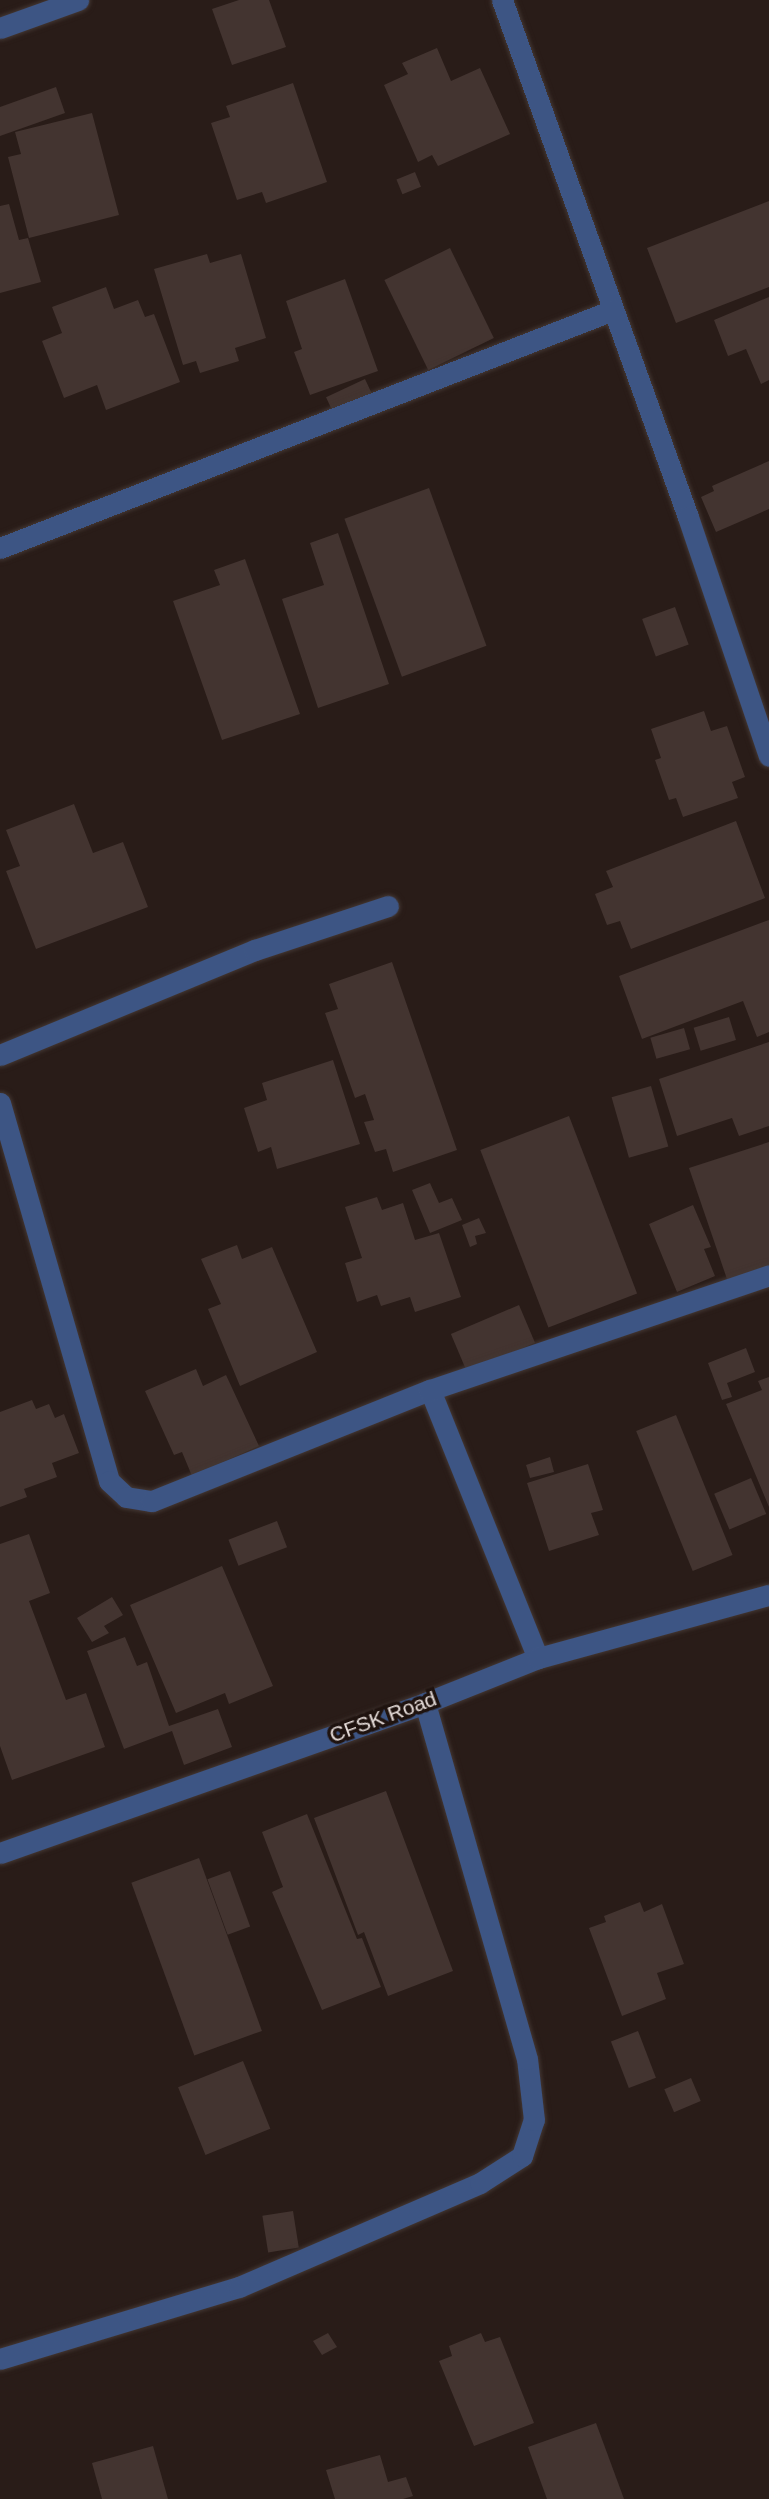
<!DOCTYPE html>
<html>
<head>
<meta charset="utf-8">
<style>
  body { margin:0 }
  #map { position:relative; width:769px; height:2499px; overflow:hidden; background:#291c18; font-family:Arial,sans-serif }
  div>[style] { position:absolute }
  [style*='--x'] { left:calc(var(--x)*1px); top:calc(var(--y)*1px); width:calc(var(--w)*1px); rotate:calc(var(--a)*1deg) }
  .building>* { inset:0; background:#433430; transform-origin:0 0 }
  .roads { filter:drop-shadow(0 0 2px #433733) drop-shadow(0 0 2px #433733) }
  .street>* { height:21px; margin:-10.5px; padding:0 10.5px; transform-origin:10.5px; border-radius:10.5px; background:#3d5584 }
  span { translate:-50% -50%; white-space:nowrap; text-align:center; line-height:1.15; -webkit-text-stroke:7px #1f130f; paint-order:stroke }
  .street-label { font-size:21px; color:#e5dcd9 }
</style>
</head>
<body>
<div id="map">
  <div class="building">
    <div style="clip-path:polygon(239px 0,269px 0,286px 47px,232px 65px,212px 9px)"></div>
    <div style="clip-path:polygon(437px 48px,451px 81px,480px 68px,510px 134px,438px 166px,432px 155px,418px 162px,384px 85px,408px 74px,402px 63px)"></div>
    <div style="clip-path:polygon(293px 83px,327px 182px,266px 203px,262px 192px,237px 200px,211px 123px,230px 117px,226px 106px)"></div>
    <div style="clip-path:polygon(56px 87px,65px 113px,0 136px,0 107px)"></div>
    <div style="clip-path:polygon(92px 113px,119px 215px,29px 238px,8px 157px,21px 154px,15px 132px)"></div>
    <div style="left:415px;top:172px;width:16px;height:20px;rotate:68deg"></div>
    <div style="clip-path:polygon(769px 201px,769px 287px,676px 323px,647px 248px)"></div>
    <div style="clip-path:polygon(9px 204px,19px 240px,28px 238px,41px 282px,0 293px,0 206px)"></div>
    <div style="left:450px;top:248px;width:100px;height:73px;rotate:64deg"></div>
    <div style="clip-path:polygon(207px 254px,210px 263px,241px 254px,266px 338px,235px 348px,239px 361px,200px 373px,196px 361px,183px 365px,154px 269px)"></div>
    <div style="clip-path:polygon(345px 279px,378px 371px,310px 395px,294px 352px,302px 349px,286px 301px)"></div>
    <div style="clip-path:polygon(106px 287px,114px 309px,138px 300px,145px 317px,154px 314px,180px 382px,106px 410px,97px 385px,64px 398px,42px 341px,62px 333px,52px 307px)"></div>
    <div style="clip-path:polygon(769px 297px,769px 380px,761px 384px,746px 349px,728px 356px,714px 320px)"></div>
    <div style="left:365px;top:379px;width:21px;height:43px;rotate:65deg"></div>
    <div style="clip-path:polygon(769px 461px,769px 509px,716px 532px,701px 497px,714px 491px,712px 486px)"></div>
    <div style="left:429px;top:488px;width:168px;height:90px;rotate:70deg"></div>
    <div style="clip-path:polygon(338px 533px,389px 684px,318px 708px,282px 599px,324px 585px,310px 543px)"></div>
    <div style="clip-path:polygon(245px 559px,300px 714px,222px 740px,173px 601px,220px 585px,214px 570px)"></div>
    <div style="left:675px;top:607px;width:40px;height:35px;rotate:70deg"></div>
    <div style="clip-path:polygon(704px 711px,711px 731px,727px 726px,745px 777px,732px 782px,738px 798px,683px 817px,676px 798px,669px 800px,655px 760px,661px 758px,651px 729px)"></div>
    <div style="clip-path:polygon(74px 804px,93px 853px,123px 842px,148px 907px,36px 949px,6px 871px,20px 866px,6px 830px)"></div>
    <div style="clip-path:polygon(736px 821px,765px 898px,631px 949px,620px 921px,607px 925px,595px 894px,613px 887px,606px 871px)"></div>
    <div style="clip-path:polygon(769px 920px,769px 1032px,757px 1037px,743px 1001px,642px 1039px,619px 976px)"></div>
    <div style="clip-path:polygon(392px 962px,457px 1150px,393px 1172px,386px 1149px,375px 1152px,364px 1122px,374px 1120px,365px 1094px,355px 1098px,325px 1013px,338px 1009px,329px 984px)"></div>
    <div style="left:729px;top:1017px;width:24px;height:37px;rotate:73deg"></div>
    <div style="left:684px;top:1028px;width:22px;height:35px;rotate:74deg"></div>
    <div style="clip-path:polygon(769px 1042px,769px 1126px,739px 1136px,732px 1118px,677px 1136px,659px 1079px)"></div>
    <div style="clip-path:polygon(333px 1060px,360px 1144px,277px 1169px,271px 1147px,258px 1152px,244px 1108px,267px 1100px,262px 1083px)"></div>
    <div style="left:651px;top:1086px;width:63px;height:41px;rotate:74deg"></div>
    <div style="left:569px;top:1116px;width:190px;height:95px;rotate:69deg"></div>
    <div style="clip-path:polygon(769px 1142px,769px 1268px,728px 1282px,689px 1168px)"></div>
    <div style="clip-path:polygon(430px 1183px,439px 1203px,452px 1198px,462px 1220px,430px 1233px,412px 1190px)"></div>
    <div style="clip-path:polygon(377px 1197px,382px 1210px,403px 1203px,415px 1240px,439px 1233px,461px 1297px,415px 1312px,410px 1297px,381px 1306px,377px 1295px,357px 1302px,345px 1263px,362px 1258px,345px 1207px)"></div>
    <div style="clip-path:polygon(693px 1205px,711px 1247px,704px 1249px,715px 1276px,677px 1292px,649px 1224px)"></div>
    <div style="clip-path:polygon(479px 1218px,486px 1233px,475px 1236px,477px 1244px,470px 1247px,462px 1225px)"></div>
    <div style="clip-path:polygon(237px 1245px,242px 1259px,272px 1247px,317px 1352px,240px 1386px,208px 1309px,221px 1304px,201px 1259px)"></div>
    <div style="left:519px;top:1305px;width:41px;height:74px;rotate:67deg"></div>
    <div style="clip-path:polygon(746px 1348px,755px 1372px,727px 1383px,732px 1397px,722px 1400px,708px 1363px)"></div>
    <div style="clip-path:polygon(196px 1369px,203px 1386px,226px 1375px,259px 1446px,192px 1476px,182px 1452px,174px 1455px,145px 1391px)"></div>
    <div style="clip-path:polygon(769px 1377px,769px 1507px,726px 1404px,762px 1390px,758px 1381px)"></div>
    <div style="clip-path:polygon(32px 1400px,36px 1409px,49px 1404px,55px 1418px,64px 1414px,79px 1453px,52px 1463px,57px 1477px,24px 1489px,27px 1497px,0 1507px,0 1412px)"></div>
    <div style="left:676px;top:1415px;width:151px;height:43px;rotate:68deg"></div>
    <div style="clip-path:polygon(550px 1457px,554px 1472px,530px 1478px,526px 1465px)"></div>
    <div style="clip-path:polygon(588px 1464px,603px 1510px,591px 1513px,599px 1535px,549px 1551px,527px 1483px)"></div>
    <div style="left:751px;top:1478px;width:39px;height:40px;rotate:67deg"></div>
    <div style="left:277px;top:1521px;width:28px;height:52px;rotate:69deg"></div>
    <div style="clip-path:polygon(29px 1534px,50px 1593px,29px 1601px,66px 1700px,86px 1693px,105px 1747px,12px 1780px,0 1746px,0 1544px)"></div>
    <div style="clip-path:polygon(222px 1566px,273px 1686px,229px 1704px,225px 1693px,176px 1713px,130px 1605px)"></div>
    <div style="clip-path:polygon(112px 1597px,123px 1615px,104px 1626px,109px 1633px,92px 1642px,77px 1618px)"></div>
    <div style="clip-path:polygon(125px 1637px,137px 1666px,147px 1662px,169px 1726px,218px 1709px,232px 1747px,184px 1765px,172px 1731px,124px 1749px,87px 1651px)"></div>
    <div style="clip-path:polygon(386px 1791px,453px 1971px,388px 1996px,364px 1932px,358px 1935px,314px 1818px)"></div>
    <div style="clip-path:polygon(307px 1814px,357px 1939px,362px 1938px,381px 1987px,322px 2010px,272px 1892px,283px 1887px,262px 1832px)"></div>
    <div style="left:199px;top:1858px;width:184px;height:72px;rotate:70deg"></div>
    <div style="left:230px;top:1871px;width:59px;height:24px;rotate:70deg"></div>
    <div style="clip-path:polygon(640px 1902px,644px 1912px,662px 1904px,684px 1964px,657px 1973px,666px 1999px,622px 2016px,589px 1928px,606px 1922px,604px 1916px)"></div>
    <div style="left:638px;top:2031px;width:50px;height:29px;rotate:69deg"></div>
    <div style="left:243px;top:2061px;width:73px;height:70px;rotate:68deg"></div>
    <div style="left:691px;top:2078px;width:25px;height:29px;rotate:67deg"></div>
    <div style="left:293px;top:2211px;width:37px;height:31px;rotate:81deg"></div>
    <div style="clip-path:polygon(328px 2333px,337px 2347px,322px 2355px,313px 2341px)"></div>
    <div style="clip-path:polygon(481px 2333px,485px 2342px,500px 2337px,534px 2423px,474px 2446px,439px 2361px,452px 2356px,449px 2346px)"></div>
    <div style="clip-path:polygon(596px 2423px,624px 2499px,547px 2499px,528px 2447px)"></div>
    <div style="clip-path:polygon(153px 2446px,168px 2499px,102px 2499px,92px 2463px)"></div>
    <div style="clip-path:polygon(380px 2455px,388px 2482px,406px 2477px,413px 2496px,403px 2499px,335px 2499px,326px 2470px)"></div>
  </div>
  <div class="roads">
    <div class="street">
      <div style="--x:502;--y:0;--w:549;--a:70.21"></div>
      <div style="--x:688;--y:517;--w:252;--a:71.3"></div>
      <div style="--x:0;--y:28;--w:83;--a:-19.7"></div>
      <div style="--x:0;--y:548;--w:658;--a:-21.22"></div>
      <div style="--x:0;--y:1055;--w:276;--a:-22.4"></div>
      <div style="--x:255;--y:950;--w:140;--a:-18.3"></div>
      <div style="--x:0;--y:1103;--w:393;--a:73.9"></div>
      <div style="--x:109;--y:1481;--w:23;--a:43"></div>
      <div style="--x:126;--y:1497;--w:26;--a:9"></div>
      <div style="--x:152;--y:1501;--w:299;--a:-21.8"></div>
      <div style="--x:430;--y:1390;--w:289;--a:68.1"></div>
      <div style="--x:430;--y:1390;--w:358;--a:-18.7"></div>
      <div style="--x:0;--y:1853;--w:451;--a:-19.4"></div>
      <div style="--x:425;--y:1703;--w:122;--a:-21.7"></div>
      <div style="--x:538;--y:1658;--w:239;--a:-15.3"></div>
      <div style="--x:0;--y:2359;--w:250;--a:-16.8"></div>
      <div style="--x:239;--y:2287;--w:262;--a:-23.3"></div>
      <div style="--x:480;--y:2183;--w:50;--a:-32.7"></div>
      <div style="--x:522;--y:2156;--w:38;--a:-72"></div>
      <div style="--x:534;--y:2120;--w:61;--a:-96.5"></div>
      <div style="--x:527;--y:2059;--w:370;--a:-106"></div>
    </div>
  </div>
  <div class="street-label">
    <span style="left:383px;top:1717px;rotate:-20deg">CFSK Road</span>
  </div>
</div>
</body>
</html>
